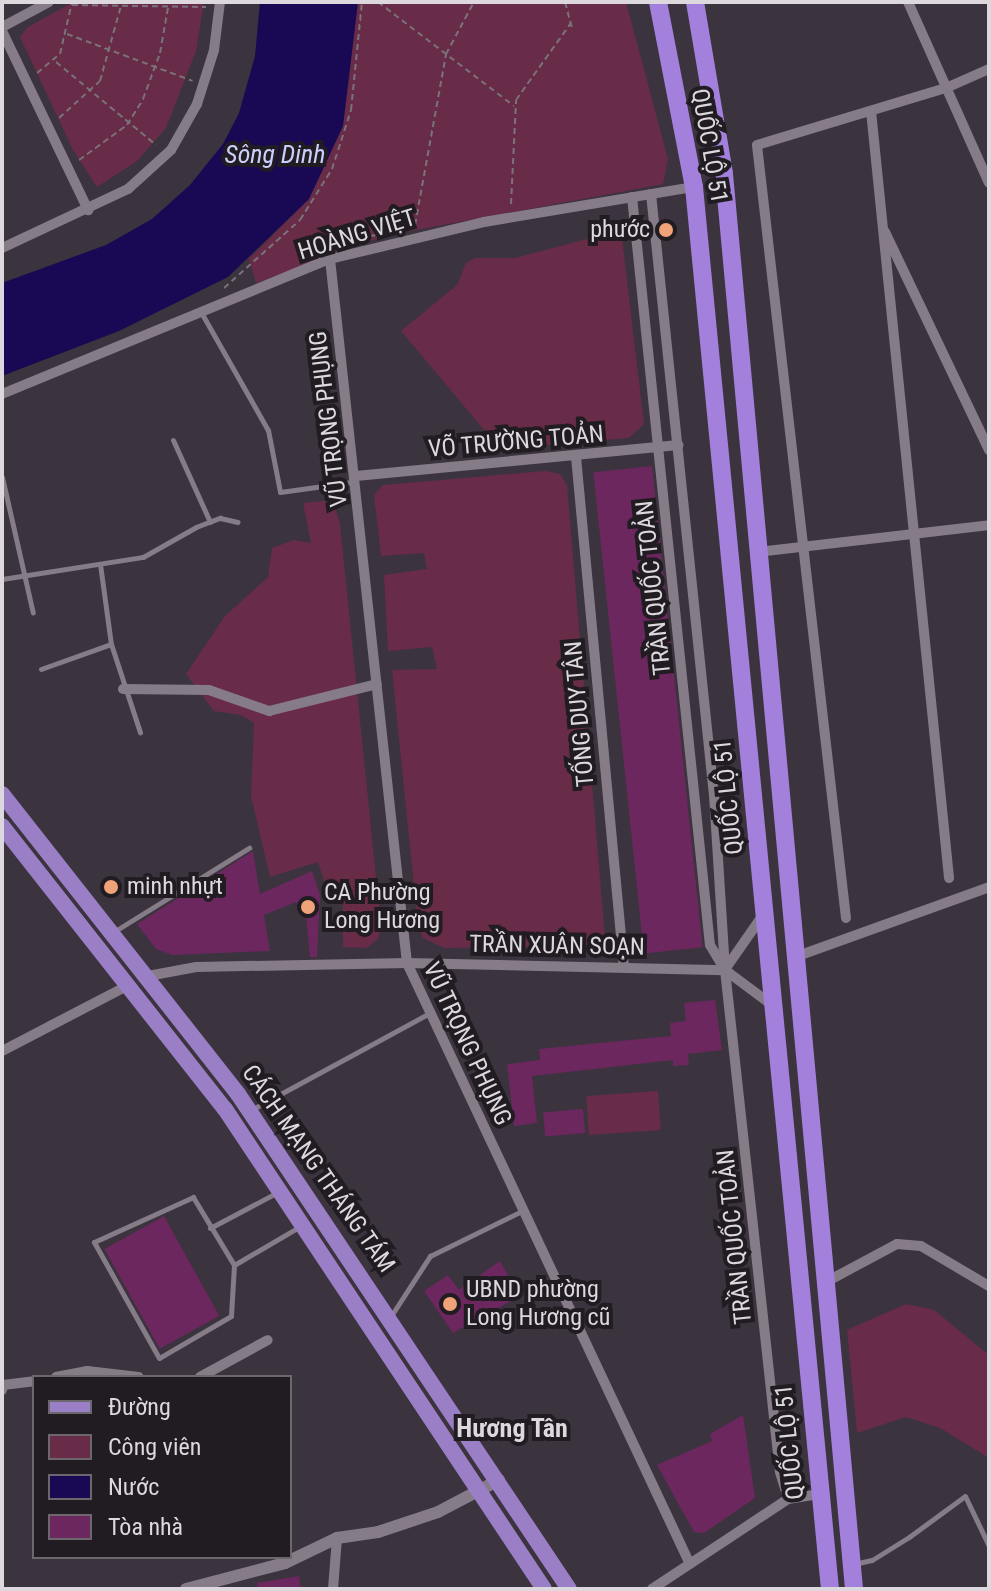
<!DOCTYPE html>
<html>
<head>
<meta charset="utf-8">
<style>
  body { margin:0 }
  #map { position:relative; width:991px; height:1591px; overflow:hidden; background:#3b333e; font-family:"Roboto Condensed",sans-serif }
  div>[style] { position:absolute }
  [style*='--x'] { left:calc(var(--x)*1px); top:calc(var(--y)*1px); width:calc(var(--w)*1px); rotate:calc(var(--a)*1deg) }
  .green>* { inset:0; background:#692c48; transform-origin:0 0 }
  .water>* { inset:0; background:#190853 }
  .building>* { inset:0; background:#6c275f; transform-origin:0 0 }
  .path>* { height:2px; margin-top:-1px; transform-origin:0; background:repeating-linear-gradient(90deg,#79727b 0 6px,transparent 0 10px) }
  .service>* { height:5px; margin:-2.5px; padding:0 2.5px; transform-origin:2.5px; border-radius:2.5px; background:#857c88 }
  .minor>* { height:10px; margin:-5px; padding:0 5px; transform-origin:5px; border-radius:5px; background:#857c88 }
  .tertiary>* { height:12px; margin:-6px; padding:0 6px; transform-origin:6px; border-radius:6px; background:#857c88 }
  .primary>* { height:16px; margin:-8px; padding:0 8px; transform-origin:8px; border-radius:8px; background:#9b7fc6 }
  .trunk>* { height:18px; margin:-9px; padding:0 9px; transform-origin:9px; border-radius:9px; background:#a280db }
  .dots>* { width:22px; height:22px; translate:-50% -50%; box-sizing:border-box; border:4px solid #201c21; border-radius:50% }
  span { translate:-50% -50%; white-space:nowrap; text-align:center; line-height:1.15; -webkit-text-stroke:8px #201c21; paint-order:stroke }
  .street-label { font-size:24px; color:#ddd8de }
  .poi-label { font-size:24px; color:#ddd8de }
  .right { translate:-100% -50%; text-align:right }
  .left { translate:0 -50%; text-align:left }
  .water-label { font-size:26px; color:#cbcffb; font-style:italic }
  .neighbourhood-label { font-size:26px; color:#ddd8de; font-weight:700 }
  .frame { position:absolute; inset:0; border:4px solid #ddd8de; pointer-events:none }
  .legend { position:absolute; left:32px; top:1375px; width:260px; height:184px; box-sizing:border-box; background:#201c21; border:2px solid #6c676d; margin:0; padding:10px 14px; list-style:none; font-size:24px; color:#ddd8de }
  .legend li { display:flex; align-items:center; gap:16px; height:40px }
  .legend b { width:40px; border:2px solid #6c676d }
</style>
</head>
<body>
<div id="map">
  <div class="green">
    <div style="clip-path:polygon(73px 2px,204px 2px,196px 51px,166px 128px,137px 161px,97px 187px,73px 150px,20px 37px,28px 27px)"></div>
    <div style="clip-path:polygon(358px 2px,626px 2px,668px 159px,663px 184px,384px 236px,256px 283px,249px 259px,309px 199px,343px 126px)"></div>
    <div style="clip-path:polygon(621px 230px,644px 424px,629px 438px,500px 449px,401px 331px,457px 285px,466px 263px,475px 258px,515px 258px)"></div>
    <div style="clip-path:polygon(546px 471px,560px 474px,567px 485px,605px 938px,598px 946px,444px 948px,423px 938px,418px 925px,392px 670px,437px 669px,432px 647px,388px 651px,384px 575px,427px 569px,424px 553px,381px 556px,374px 495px,383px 485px)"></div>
    <div style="clip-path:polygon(332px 500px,340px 523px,381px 927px,378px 939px,367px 948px,343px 947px,343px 902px,330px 899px,318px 862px,270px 877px,251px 796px,254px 723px,241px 715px,214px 711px,186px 674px,225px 616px,268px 577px,272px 548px,294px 540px,311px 543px,303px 503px)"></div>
    <div style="left:658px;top:1091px;width:39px;height:72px;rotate:86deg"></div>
    <div style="clip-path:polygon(906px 1304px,934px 1310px,989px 1355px,989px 1458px,940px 1428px,906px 1417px,857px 1433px,847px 1330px)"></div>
  </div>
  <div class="water">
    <div style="clip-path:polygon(260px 2px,358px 2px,343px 126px,309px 199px,228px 277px,119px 331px,2px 376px,2px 283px,106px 245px,152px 219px,190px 185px,223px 144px,239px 113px,255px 56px)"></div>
  </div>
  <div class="building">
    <div style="left:652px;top:466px;width:484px;height:59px;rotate:84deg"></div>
    <div style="clip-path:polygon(253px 851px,260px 894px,312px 871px,320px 895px,317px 957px,310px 957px,306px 915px,301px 915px,296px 902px,264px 915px,270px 951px,172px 955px,156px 949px,137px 924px)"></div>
    <div style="clip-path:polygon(715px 1000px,722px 1050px,688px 1054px,689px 1065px,673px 1066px,673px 1060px,532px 1076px,537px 1123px,514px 1126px,507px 1064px,540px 1060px,539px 1049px,671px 1036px,670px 1023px,686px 1021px,684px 1003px)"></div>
    <div style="left:583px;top:1109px;width:24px;height:40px;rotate:85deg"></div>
    <div style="left:164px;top:1216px;width:114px;height:68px;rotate:61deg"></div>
    <div style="clip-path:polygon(500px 1261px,520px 1296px,453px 1333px,424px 1291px,448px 1275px,459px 1290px)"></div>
    <div style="clip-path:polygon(743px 1415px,755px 1498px,704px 1533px,694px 1532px,657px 1465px,712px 1441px,710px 1434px)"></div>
    <div style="clip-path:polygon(299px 1576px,301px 1589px,258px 1589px,257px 1583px)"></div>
  </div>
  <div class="path">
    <div style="--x:378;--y:2;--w:171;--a:37.4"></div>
    <div style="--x:565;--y:2;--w:30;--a:75"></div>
    <div style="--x:72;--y:5;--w:134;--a:0.9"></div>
    <div style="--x:67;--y:34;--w:134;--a:20.5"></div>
    <div style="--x:56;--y:62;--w:130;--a:39.7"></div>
    <div style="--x:37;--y:73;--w:30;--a:-40"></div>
    <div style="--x:60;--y:54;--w:53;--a:-77"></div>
    <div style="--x:59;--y:118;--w:55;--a:-42.1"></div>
    <div style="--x:100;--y:81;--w:82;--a:-74.4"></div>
    <div style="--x:79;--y:160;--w:59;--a:-36.1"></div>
    <div style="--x:127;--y:125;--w:31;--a:-58"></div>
    <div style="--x:143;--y:99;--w:49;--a:-69.7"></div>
    <div style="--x:160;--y:53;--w:52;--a:-80"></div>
    <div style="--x:511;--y:204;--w:104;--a:-87.2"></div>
    <div style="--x:516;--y:100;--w:95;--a:-54.5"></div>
    <div style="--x:415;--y:225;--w:174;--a:-79.7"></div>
    <div style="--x:446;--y:54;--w:59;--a:-61.7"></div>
    <div style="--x:340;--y:244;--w:69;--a:-14.2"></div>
    <div style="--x:224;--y:288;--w:102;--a:-41.8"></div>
    <div style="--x:300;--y:220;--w:60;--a:-57.9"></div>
    <div style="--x:332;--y:169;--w:62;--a:-72.1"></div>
    <div style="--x:351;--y:110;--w:109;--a:-84.2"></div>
  </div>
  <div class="service">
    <div style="--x:202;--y:314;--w:133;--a:60.4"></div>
    <div style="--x:268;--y:430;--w:63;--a:79"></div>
    <div style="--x:280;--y:492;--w:73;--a:-7.9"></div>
    <div style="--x:173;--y:440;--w:90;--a:65.7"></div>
    <div style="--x:2;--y:477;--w:139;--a:77.2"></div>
    <div style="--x:100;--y:564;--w:81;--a:82.2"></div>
    <div style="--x:111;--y:644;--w:93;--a:71.8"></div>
    <div style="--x:2;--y:579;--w:143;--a:-8.9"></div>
    <div style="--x:143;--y:557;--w:61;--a:-29.5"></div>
    <div style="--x:196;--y:527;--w:26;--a:-21"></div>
    <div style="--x:220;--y:518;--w:18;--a:13"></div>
    <div style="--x:41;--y:669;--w:74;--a:-19.7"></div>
    <div style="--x:115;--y:931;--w:158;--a:-31.8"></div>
    <div style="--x:251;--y:1110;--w:204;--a:-28.5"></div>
    <div style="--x:193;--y:1197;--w:79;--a:58.9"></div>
    <div style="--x:234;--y:1265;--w:51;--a:93.4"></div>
    <div style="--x:231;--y:1316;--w:83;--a:149.7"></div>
    <div style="--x:159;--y:1358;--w:133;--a:-119.3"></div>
    <div style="--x:94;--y:1242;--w:109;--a:-24.4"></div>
    <div style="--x:210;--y:1228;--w:75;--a:-27.9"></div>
    <div style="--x:234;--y:1265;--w:75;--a:-30.3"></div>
    <div style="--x:391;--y:1316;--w:72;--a:-57"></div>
    <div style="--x:430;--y:1256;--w:102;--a:-26.1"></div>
    <div style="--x:854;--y:1564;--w:18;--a:-13"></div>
    <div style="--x:872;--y:1560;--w:44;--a:-31.9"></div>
    <div style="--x:909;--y:1537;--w:69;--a:-36.2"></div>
    <div style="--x:965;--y:1496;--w:55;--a:64.4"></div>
  </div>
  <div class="minor">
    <div style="--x:908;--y:2;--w:198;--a:65.9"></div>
    <div style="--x:2;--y:27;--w:53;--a:-28"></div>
    <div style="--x:2;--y:31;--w:199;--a:64.3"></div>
    <div style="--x:871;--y:111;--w:771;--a:84.19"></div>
    <div style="--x:651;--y:194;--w:604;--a:84.02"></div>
    <div style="--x:714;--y:795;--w:175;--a:86.4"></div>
    <div style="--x:725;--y:970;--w:505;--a:83.75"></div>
    <div style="--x:780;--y:1472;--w:28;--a:73"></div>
    <div style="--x:632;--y:197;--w:752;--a:84.05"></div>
    <div style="--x:710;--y:945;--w:27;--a:59"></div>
    <div style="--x:885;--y:232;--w:242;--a:64.5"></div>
    <div style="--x:2;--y:248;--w:139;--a:-25.1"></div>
    <div style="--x:128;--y:189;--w:58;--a:-42.2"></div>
    <div style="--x:171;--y:150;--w:53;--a:-60.5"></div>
    <div style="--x:197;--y:104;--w:57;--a:-72.5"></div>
    <div style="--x:214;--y:50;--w:48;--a:-82.9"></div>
    <div style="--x:330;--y:259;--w:708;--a:83.76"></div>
    <div style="--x:407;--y:963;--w:664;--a:64.79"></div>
    <div style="--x:2;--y:394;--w:355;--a:-22.4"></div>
    <div style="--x:330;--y:259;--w:158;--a:-13.5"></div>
    <div style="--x:484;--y:222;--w:213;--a:-9.5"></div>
    <div style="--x:576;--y:457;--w:513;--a:84.63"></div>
    <div style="--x:356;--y:476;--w:324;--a:-5.5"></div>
    <div style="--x:757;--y:552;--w:234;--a:-6.6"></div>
    <div style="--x:123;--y:689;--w:86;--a:0.7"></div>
    <div style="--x:209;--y:690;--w:64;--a:19.3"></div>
    <div style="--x:269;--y:711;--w:111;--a:-14"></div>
    <div style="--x:846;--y:918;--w:778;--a:-96.57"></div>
    <div style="--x:757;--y:145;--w:197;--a:-16.8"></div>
    <div style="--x:946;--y:88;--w:47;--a:-23.8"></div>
    <div style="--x:795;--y:957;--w:206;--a:-19.8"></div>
    <div style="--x:726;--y:968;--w:65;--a:-55.1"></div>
    <div style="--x:148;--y:976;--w:49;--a:-10.6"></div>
    <div style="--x:196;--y:967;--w:211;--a:-1.1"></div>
    <div style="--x:407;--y:963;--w:318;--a:1.3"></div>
    <div style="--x:725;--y:970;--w:59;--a:36.7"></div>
    <div style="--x:2;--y:1051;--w:139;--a:-27.5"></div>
    <div style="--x:824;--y:1283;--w:83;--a:-28.1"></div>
    <div style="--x:897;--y:1244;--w:24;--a:5"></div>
    <div style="--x:921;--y:1246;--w:79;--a:30.5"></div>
    <div style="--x:56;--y:1377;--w:32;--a:-11"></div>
    <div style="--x:87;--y:1371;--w:52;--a:6.6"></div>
    <div style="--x:200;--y:1377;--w:77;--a:-28.6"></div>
    <div style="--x:2;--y:1390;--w:5;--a:-79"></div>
    <div style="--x:3;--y:1385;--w:31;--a:-7"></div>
    <div style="--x:333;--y:1589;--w:51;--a:-85.5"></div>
    <div style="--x:652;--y:1589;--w:163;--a:-33.5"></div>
    <div style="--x:788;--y:1499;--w:31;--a:-9"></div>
  </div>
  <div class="tertiary">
    <div style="--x:186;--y:1589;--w:102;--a:-14.7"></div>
    <div style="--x:285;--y:1563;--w:58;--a:-25.7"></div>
    <div style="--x:337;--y:1538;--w:41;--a:-8.3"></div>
    <div style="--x:378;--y:1532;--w:63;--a:-18.4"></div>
    <div style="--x:438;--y:1512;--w:69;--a:-27.7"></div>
  </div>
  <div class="primary">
    <div style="--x:2;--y:794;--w:382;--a:51.8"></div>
    <div style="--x:238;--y:1094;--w:595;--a:56.23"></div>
    <div style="--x:2;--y:826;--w:360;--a:51.8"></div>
    <div style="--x:225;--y:1109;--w:576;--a:56.39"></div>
  </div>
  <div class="trunk">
    <div style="--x:658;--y:2;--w:188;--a:79"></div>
    <div style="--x:694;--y:187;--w:1409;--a:84.46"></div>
    <div style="--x:695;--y:2;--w:174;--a:80.4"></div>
    <div style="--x:724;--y:174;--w:1421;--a:84.75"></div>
  </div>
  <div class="dots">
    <div style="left:666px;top:230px;background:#f0a279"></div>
    <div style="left:111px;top:887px;background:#f0a279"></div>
    <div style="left:308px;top:907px;background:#f0a279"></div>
    <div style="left:450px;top:1304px;background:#f0a279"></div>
  </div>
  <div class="street-label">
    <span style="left:709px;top:146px;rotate:80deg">QUỐC LỘ 51</span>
    <span style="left:357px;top:235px;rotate:-17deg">HOÀNG VIỆT</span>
    <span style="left:329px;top:419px;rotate:-97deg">VŨ TRỌNG PHỤNG</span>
    <span style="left:516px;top:442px;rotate:-5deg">VÕ TRƯỜNG TOẢN</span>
    <span style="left:654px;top:588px;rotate:-96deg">TRẦN QUỐC TOẢN</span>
    <span style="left:580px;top:714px;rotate:-95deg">TỐNG DUY TÂN</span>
    <span style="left:729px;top:797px;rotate:-96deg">QUỐC LỘ 51</span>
    <span style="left:557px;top:946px;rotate:1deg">TRẦN XUÂN SOẠN</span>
    <span style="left:467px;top:1044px;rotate:65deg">VŨ TRỌNG PHỤNG</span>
    <span style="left:318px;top:1169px;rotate:55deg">CÁCH MẠNG THÁNG TÁM</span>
    <span style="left:735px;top:1237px;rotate:-96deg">TRẦN QUỐC TOẢN</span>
    <span style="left:790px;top:1442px;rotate:-96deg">QUỐC LỘ 51</span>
  </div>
  <div class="poi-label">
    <span class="right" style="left:650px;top:230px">phước</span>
    <span class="left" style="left:127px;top:887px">minh nhựt</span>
    <span class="left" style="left:324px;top:907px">CA Phường<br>Long Hương</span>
    <span class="left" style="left:466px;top:1304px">UBND phường<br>Long Hương cũ</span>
  </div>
  <div class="water-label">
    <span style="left:275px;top:155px">Sông Dinh</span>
  </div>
  <div class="neighbourhood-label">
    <span style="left:512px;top:1429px">Hương Tân</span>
  </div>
  <div class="frame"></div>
  <ul class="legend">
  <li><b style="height:10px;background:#9b7fc6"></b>Đường</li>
  <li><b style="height:22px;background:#692c48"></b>Công viên</li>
  <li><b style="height:22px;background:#190853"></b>Nước</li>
  <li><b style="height:22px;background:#6c275f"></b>Tòa nhà</li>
  </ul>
</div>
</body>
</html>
